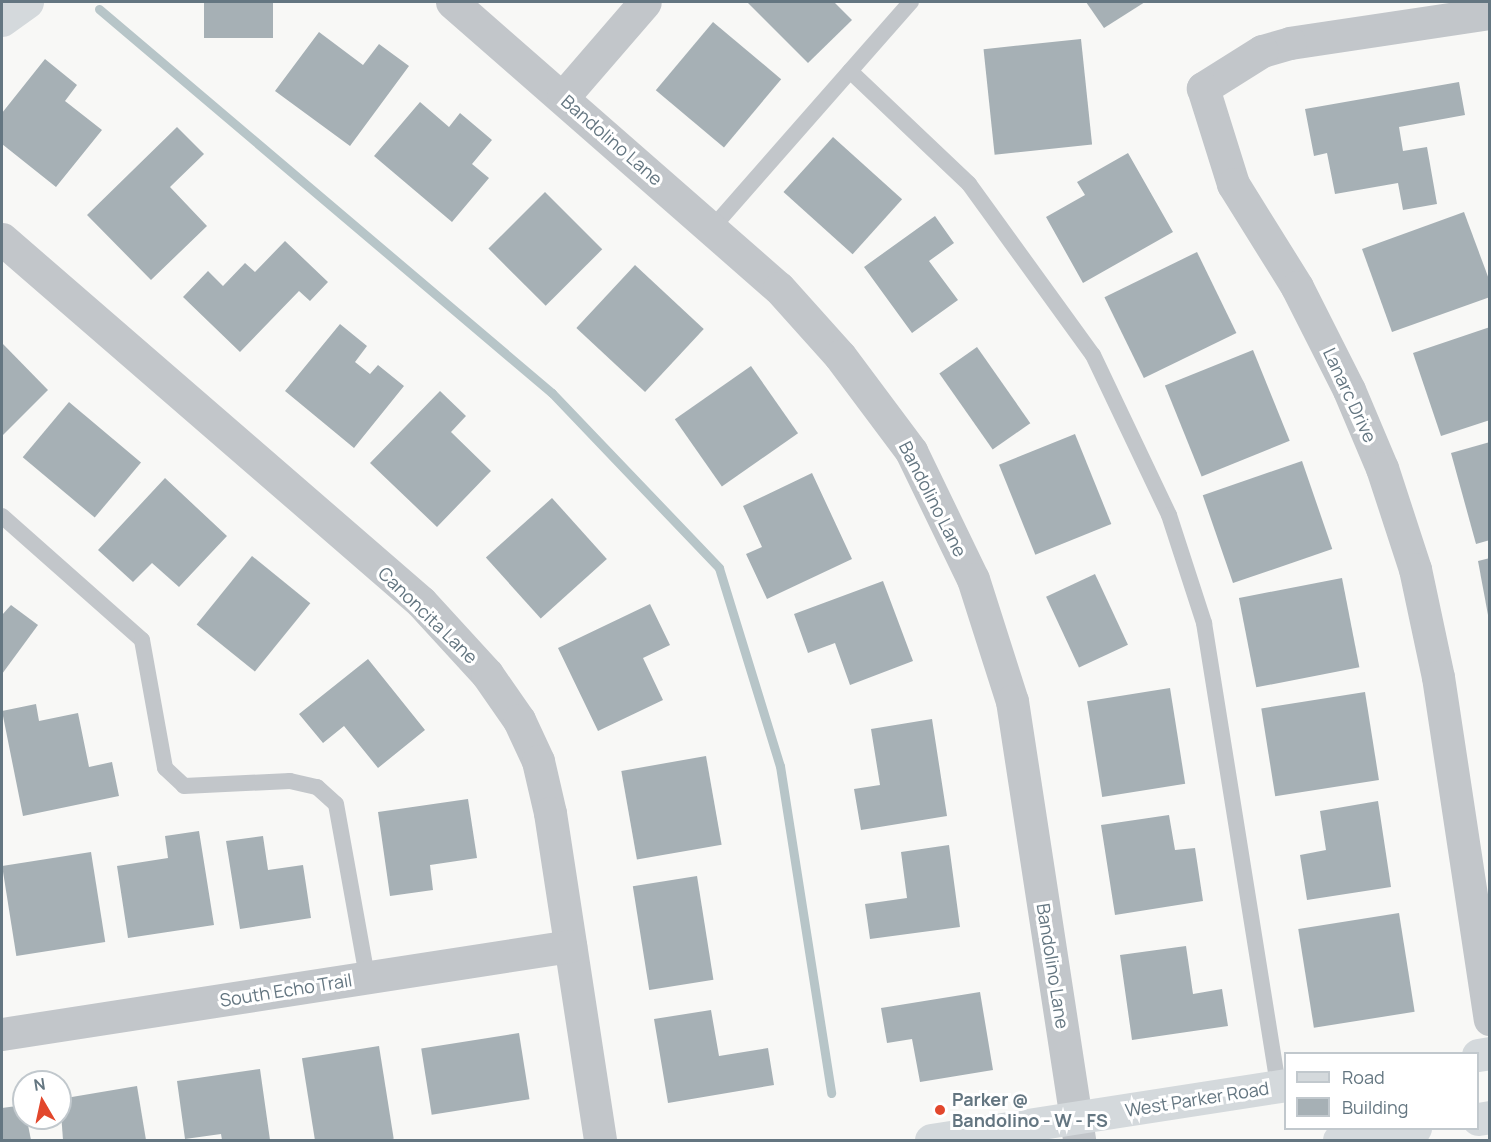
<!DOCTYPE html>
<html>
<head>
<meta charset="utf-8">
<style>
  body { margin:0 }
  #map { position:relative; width:1491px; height:1142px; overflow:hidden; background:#f8f8f6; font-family:Manrope,sans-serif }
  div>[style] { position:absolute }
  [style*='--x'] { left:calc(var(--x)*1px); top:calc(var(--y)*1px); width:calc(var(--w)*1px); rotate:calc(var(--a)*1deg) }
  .stream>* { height:9px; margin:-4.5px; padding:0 4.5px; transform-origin:4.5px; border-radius:4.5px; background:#b7c5c8 }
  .building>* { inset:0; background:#a6b0b5; transform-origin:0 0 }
  .lane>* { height:16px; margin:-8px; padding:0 8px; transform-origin:8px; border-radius:8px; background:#c2c6ca }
  .street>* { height:33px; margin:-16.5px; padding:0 16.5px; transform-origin:16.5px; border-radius:16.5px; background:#c2c6ca }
  .secondary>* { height:33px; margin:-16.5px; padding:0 16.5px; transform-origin:16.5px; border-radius:16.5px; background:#d4d9dc }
  .dots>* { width:16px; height:16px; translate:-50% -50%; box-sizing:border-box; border:3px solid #fff; border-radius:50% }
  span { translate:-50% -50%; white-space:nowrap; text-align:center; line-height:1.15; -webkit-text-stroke:6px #fff; paint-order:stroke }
  .street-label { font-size:18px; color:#647681 }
  .poi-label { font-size:18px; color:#647681; font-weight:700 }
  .left { translate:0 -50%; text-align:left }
  .frame { position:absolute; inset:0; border:3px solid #647681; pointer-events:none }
  .legend { position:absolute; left:1284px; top:1052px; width:195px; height:78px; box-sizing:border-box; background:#fff; border:2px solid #c1c8cd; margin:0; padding:8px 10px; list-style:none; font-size:18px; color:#647681 }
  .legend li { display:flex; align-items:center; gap:12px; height:30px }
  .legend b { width:30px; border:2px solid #c1c8cd }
  .north { position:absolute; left:12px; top:1070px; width:60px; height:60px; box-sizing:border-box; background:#fff; border:2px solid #c1c8cd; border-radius:50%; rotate:351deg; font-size:16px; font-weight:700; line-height:24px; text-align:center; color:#647681 }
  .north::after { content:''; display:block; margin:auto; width:21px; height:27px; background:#e2472c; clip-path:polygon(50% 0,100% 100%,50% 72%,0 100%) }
</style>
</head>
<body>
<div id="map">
  <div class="stream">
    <div style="--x:99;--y:9;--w:594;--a:40.29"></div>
    <div style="--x:552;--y:393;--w:242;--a:46.3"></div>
    <div style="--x:719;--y:568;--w:207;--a:72.9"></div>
    <div style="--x:780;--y:766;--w:331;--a:81.1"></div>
  </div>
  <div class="building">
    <div style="left:204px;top:2px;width:69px;height:36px"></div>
    <div style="clip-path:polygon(747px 2px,834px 2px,852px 20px,808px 63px)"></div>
    <div style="clip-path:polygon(1086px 2px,1145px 2px,1104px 28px)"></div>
    <div style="left:713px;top:22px;width:89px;height:89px;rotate:40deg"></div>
    <div style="clip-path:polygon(319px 32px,363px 65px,379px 44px,409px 66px,350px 146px,275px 91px)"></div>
    <div style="left:1081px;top:39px;width:106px;height:98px;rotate:84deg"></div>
    <div style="clip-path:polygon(45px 59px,77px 85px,65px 101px,102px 130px,56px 187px,2px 144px,2px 113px)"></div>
    <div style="clip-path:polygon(1459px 82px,1465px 115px,1399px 127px,1403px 151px,1427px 147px,1437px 204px,1403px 210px,1398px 183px,1335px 194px,1327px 153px,1314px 156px,1305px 109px)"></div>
    <div style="clip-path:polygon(420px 102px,449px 127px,460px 113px,492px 140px,472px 164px,489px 178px,452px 222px,374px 156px)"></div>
    <div style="clip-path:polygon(177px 127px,204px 154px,170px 187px,207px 226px,151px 280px,87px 215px)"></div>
    <div style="left:833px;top:137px;width:93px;height:74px;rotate:42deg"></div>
    <div style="clip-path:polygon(1128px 153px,1173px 232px,1083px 283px,1046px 217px,1085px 195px,1077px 182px)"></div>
    <div style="left:545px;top:192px;width:81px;height:80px;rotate:45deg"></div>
    <div style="clip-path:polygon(1464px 212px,1490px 282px,1490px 297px,1392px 332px,1362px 249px)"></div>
    <div style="clip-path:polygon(935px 216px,954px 243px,929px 261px,958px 300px,912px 333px,864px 267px)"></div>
    <div style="clip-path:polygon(285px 241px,328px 282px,310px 301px,299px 291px,240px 352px,183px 297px,208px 271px,223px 286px,245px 263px,255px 272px)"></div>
    <div style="left:1197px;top:252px;width:90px;height:103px;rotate:64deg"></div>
    <div style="left:635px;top:265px;width:94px;height:86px;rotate:43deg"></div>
    <div style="clip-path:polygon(340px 324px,367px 346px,355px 362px,370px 374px,378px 365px,404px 386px,354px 448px,285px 391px)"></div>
    <div style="clip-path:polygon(1490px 327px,1490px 420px,1441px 436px,1413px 353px)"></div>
    <div style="clip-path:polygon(2px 343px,48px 390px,2px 436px)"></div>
    <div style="left:977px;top:347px;width:93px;height:46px;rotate:55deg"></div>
    <div style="left:1253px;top:350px;width:98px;height:95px;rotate:68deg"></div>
    <div style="left:751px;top:366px;width:82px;height:93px;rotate:55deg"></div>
    <div style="clip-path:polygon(440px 391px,466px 416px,451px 432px,491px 471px,437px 527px,370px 463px)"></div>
    <div style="left:69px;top:402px;width:94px;height:72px;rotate:40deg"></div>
    <div style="left:1075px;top:434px;width:97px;height:82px;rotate:68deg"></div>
    <div style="clip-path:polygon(1490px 442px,1490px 540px,1476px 544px,1451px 453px)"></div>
    <div style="left:1302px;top:461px;width:93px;height:105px;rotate:71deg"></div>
    <div style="clip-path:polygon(812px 473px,852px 559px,767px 599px,746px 554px,762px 547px,743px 506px)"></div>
    <div style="clip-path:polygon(165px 478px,227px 536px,179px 587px,152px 563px,133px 582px,98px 550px)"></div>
    <div style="left:552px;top:498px;width:82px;height:89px;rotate:48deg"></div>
    <div style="left:252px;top:556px;width:75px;height:88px;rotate:39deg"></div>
    <div style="clip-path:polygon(1490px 558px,1490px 615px,1488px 615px,1478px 561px)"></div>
    <div style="left:1095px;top:574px;width:78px;height:54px;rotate:65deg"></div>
    <div style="left:1342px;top:578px;width:91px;height:105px;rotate:79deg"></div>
    <div style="clip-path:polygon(883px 581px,913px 661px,850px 685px,835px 643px,808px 653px,794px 614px)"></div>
    <div style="clip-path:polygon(650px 604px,670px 645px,643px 658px,663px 700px,598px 731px,558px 648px)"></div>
    <div style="clip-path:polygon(11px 605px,38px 625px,2px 674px,2px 615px)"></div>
    <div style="clip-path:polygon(368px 659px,425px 730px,378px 768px,344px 726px,323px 743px,299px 714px)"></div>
    <div style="left:1170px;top:688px;width:97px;height:84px;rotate:81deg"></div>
    <div style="left:1365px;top:692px;width:89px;height:105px;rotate:81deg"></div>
    <div style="clip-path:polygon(36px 704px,39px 721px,78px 713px,89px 767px,112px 762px,119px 796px,23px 816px,2px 711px)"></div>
    <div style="clip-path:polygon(932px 719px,947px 816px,861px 830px,854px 789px,880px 785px,871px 729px)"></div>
    <div style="left:706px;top:756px;width:90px;height:86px;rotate:80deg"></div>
    <div style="clip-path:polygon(468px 799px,477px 858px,430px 865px,433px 890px,390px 896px,378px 812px)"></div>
    <div style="clip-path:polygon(1378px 801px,1391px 887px,1307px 900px,1300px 855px,1326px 850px,1320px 811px)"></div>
    <div style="clip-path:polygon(1169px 815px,1175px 850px,1195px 848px,1203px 901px,1115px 915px,1101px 825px)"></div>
    <div style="clip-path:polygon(199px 831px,214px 925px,128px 938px,117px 866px,168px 858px,165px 836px)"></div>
    <div style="clip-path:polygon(263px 836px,268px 870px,303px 865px,311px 918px,240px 929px,226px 841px)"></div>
    <div style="clip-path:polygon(949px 845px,960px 927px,870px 939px,865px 904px,907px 898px,901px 852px)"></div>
    <div style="left:91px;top:852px;width:91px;height:90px;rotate:81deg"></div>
    <div style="left:697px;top:876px;width:105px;height:65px;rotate:81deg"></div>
    <div style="left:1399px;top:913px;width:100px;height:102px;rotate:81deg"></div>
    <div style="clip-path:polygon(1186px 946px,1193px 994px,1222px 989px,1228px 1026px,1132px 1040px,1120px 955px)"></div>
    <div style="clip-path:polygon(980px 992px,993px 1070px,920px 1082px,912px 1039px,887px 1043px,881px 1008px)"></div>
    <div style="clip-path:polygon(711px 1010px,719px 1056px,768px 1048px,774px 1085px,668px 1103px,654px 1019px)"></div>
    <div style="left:519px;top:1033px;width:67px;height:99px;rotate:81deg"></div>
    <div style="left:379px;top:1046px;width:94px;height:78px;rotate:81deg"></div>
    <div style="clip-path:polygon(260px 1069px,270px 1140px,222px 1140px,221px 1134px,185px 1139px,177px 1081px)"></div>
    <div style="clip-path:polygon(137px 1086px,146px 1140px,63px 1140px,60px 1099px)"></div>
    <div style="clip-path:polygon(24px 1105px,31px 1140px,2px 1140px,2px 1108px)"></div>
  </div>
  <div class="lane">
    <div style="--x:850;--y:71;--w:164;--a:43.5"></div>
    <div style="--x:969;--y:184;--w:211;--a:54.1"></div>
    <div style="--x:1093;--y:355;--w:177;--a:64.6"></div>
    <div style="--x:1169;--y:515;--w:114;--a:72"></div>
    <div style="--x:1204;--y:623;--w:469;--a:80.9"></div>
    <div style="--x:713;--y:227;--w:300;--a:-48.7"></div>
    <div style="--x:2;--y:516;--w:187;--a:41.5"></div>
    <div style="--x:142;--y:640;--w:130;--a:79.8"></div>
    <div style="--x:165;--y:768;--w:26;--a:43"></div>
    <div style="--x:184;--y:786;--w:106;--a:-2.7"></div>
    <div style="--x:290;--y:781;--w:28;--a:13"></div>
    <div style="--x:317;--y:787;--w:25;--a:42"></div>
    <div style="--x:336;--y:804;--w:176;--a:79.8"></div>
  </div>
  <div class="street">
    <div style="--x:452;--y:2;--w:434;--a:41.2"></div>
    <div style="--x:779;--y:288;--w:91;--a:48.1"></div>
    <div style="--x:840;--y:356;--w:119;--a:53.2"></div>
    <div style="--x:911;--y:451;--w:142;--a:64.2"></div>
    <div style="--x:973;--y:579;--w:128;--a:72.3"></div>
    <div style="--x:1012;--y:701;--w:444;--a:81.3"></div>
    <div style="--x:1490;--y:13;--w:202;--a:171.5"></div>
    <div style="--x:1290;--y:43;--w:29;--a:164"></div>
    <div style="--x:1262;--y:51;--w:70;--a:147.9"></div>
    <div style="--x:1203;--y:88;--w:101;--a:72.6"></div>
    <div style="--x:1233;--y:184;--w:121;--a:58.1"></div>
    <div style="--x:1297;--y:287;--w:115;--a:63.2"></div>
    <div style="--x:1349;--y:390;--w:85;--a:67.1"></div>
    <div style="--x:1382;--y:468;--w:106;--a:71.9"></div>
    <div style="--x:1415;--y:569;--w:110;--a:78"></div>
    <div style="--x:1438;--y:677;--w:346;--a:81.4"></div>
    <div style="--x:563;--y:97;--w:125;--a:-49.2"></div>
    <div style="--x:2;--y:239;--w:554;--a:40.9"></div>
    <div style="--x:421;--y:602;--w:98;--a:47.5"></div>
    <div style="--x:487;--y:674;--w:56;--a:55.2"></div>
    <div style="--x:519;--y:720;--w:45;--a:65.1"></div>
    <div style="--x:538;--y:761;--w:53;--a:77"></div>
    <div style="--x:550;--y:813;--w:331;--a:81.3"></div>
    <div style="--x:2;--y:1034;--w:575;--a:-8.81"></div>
  </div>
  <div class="secondary">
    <div style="--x:2;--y:20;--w:31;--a:-36"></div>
    <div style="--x:1478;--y:1055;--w:12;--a:-9"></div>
    <div style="--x:1478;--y:1119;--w:12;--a:-9"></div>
    <div style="--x:931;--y:1140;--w:359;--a:-8.8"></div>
    <div style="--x:1339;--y:1140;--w:77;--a:-9"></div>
  </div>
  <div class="dots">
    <div style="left:940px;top:1110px;background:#e2472c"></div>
  </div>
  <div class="street-label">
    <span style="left:612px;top:140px;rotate:41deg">Bandolino Lane</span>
    <span style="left:1350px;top:395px;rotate:65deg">Lanarc Drive</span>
    <span style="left:933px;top:499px;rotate:63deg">Bandolino Lane</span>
    <span style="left:428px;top:615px;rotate:44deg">Canoncita Lane</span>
    <span style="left:1053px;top:966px;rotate:81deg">Bandolino Lane</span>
    <span style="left:286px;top:990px;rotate:-9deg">South Echo Trail</span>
    <span style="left:1197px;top:1099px;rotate:-9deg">West Parker Road</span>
  </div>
  <div class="poi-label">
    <span class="left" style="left:952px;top:1110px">Parker @<br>Bandolino - W - FS</span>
  </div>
  <div class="frame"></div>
  <ul class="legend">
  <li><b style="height:8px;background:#d4d9dc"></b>Road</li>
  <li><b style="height:16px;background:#a6b0b5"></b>Building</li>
  </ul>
  <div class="north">N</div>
</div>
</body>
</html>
